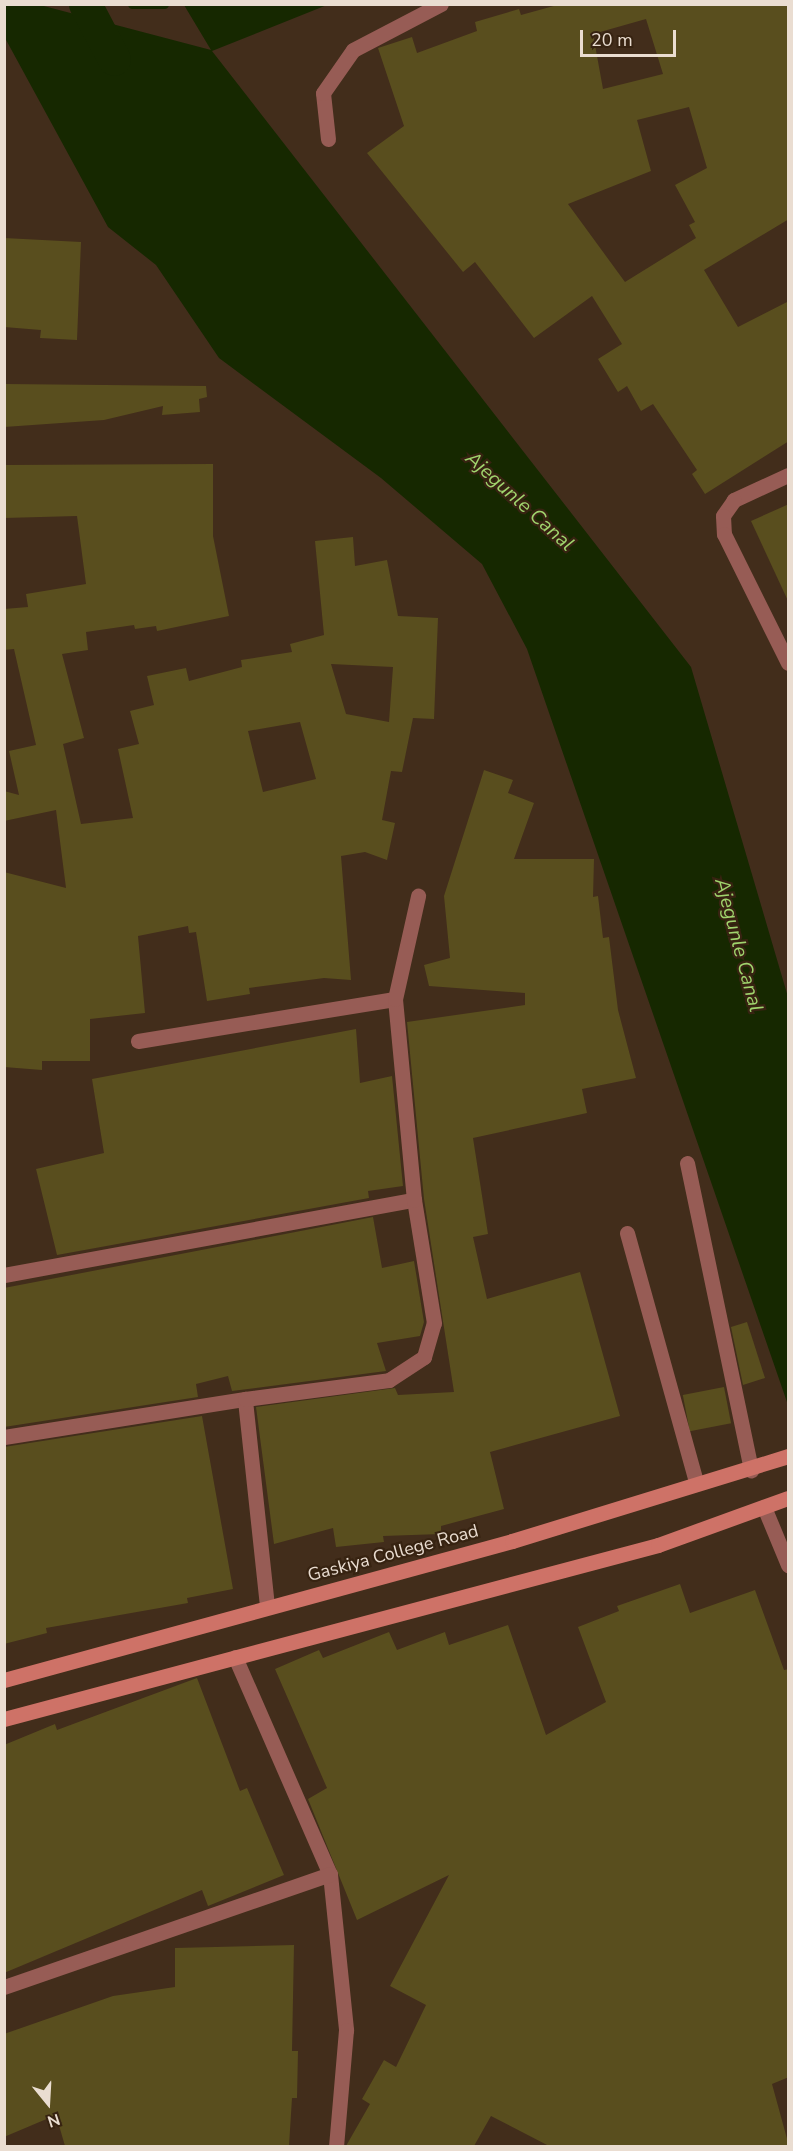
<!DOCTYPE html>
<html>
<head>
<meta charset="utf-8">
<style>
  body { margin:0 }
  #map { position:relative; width:793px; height:2151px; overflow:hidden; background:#422d1b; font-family:"Nunito Sans",sans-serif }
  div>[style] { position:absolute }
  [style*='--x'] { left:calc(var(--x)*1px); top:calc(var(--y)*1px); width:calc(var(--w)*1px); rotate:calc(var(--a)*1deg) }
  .water>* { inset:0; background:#162800 }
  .stream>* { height:9px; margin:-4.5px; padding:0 4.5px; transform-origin:4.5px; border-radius:4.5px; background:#162800 }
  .canal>* { height:33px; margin:-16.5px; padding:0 16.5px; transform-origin:16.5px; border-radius:16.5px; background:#162800 }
  .building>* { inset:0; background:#594e1e; transform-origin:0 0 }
  .lane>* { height:15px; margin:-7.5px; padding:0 7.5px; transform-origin:7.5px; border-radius:7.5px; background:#975c55 }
  .street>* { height:15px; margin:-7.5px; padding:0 7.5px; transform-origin:7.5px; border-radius:7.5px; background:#975c55 }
  .secondary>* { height:15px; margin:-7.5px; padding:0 7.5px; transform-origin:7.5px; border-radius:7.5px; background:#ce7267 }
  span { translate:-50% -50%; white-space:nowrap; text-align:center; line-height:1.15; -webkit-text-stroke:4.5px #372311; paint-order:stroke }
  .street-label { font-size:18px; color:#eaddd1 }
  .water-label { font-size:20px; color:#a0d46d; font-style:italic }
  .frame { position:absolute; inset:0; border:6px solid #eaddd1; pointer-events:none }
  .north { position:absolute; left:18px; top:2073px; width:60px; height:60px; -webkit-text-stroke:4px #372311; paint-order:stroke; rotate:162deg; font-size:16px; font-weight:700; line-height:24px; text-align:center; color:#eaddd1 }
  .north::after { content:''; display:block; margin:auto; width:21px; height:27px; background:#eaddd1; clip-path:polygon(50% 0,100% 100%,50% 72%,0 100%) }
  .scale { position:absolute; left:580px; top:30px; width:96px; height:27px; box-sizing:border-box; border:3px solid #eaddd1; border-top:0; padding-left:8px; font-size:18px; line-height:21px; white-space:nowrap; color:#eaddd1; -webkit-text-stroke:4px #372311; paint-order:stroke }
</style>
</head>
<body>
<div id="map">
  <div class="water">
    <div style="clip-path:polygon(4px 5px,40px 5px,211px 50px,184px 5px,327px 5px,212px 51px,691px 667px,788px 997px,788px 1405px,527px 649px,482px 564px,381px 478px,219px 358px,156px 265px,108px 227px,5px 38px)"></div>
  </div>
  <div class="stream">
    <div style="--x:132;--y:4;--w:32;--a:0"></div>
  </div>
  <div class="canal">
    <div style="--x:85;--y:4;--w:62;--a:62.2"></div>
  </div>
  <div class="building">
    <div style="clip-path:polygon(evenodd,561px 4px,789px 4px,789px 219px,704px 270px,738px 327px,789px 301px,789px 441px,705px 494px,692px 474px,697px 470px,653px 404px,641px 411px,627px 386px,618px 392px,598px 359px,622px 344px,592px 296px,534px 338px,475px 262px,463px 272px,367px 153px,404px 126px,378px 48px,412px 37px,417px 53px,477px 31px,475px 22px,519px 9px,521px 15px,561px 4px,646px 19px,663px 74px,603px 89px,593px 34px,646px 19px,561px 4px,689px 107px,707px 168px,675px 185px,695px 222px,689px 225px,696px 238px,625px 282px,568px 204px,651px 171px,637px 120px,689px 107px)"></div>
    <div style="clip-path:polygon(4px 238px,81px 242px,77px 340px,40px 338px,41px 330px,4px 327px)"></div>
    <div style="clip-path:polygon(4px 384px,206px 386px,207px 397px,199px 399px,200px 412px,162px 415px,163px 406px,104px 420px,4px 427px)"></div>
    <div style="clip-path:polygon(evenodd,213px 464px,213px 536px,229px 616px,157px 631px,156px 626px,135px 629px,134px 625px,86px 632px,88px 650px,62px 654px,84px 738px,63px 744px,81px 824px,133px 818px,118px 749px,139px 744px,130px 711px,154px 705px,147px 676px,186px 668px,189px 681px,242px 667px,241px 660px,292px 652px,290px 644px,324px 635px,315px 541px,353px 537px,355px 566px,387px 560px,398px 616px,438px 618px,434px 719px,413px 718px,402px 772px,391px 771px,382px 820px,395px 823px,387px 860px,365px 852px,341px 856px,351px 980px,324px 978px,249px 988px,250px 994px,207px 1001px,196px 932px,189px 933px,188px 926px,138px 936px,145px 1013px,90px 1019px,90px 1061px,42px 1061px,42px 1070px,4px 1067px,4px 872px,66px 888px,56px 810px,4px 821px,4px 791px,19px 795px,9px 751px,36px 745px,14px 649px,4px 650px,4px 609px,28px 607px,26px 594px,86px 584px,77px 516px,4px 518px,4px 465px,213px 464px,331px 664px,393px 667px,389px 722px,346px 714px,331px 664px,213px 464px,300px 722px,316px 779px,263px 792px,248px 731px,300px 722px)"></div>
    <div style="clip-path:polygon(789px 504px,789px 603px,751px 521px)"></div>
    <div style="clip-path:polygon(484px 770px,513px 780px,508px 793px,534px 803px,514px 859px,594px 859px,593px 897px,598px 896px,603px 938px,609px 937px,618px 1010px,636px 1078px,582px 1089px,587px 1113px,473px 1138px,488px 1234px,473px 1237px,487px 1299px,580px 1272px,620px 1416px,490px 1452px,504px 1509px,441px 1526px,441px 1534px,383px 1536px,384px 1542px,336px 1547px,333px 1528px,274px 1544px,256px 1407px,395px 1388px,398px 1395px,454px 1392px,424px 1199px,407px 1022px,525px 1005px,525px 993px,429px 986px,424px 965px,450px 958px,444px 896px)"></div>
    <div style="clip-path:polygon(356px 1029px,360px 1083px,392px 1076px,403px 1186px,368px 1191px,369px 1198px,57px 1255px,36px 1169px,104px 1153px,92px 1079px)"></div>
    <div style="clip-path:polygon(373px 1217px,382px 1268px,414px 1261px,424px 1322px,420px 1336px,377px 1343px,386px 1371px,232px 1391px,228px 1376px,196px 1384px,198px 1397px,4px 1427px,4px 1288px)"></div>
    <div style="clip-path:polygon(747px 1322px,765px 1378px,743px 1385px,731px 1327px)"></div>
    <div style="left:724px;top:1387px;width:37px;height:42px;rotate:79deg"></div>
    <div style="clip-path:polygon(202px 1416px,233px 1589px,187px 1598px,188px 1603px,46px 1628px,47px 1633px,4px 1644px,4px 1447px)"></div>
    <div style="clip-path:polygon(680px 1584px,690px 1613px,755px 1590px,784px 1670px,789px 1669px,789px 2077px,772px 2084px,789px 2146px,549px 2146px,491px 2116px,474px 2146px,346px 2146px,370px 2104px,362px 2099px,384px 2060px,396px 2067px,426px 2005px,390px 1986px,449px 1875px,357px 1920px,308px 1799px,327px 1788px,275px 1669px,319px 1650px,323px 1658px,389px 1632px,397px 1650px,445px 1632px,449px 1645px,508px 1625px,546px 1735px,606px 1702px,578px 1627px,619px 1611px,617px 1606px)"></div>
    <div style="clip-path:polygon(197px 1678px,240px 1791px,247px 1788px,284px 1875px,208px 1906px,202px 1890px,4px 1973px,4px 1745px,55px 1724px,57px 1730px)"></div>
    <div style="clip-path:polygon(294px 1945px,292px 2051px,298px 2051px,297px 2098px,292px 2098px,289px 2146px,65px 2146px,56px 2115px,4px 2137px,4px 2034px,113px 1996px,175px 1987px,175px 1948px)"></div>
  </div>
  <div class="lane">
    <div style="--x:627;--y:1233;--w:258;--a:74.5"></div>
  </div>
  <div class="street">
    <div style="--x:328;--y:139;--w:46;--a:-96.2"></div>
    <div style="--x:323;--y:93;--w:52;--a:-55.1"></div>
    <div style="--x:353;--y:50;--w:99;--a:-27.6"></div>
    <div style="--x:788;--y:475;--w:60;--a:155.2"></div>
    <div style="--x:734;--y:500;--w:19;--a:125"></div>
    <div style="--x:723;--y:516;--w:18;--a:87"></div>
    <div style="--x:724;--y:534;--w:144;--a:63.6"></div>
    <div style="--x:138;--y:1041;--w:260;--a:-9.3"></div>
    <div style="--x:687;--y:1163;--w:314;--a:78.2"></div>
    <div style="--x:4;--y:1275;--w:417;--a:-10.4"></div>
    <div style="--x:4;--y:1437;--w:244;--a:-9"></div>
    <div style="--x:764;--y:1507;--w:63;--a:67.5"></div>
    <div style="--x:267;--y:1606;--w:208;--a:-96.1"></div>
    <div style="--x:245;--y:1399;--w:145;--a:-7.5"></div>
    <div style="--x:389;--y:1380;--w:42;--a:-33.3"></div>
    <div style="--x:424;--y:1357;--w:35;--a:-74"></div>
    <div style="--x:434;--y:1323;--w:125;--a:-99.2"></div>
    <div style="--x:414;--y:1200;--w:202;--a:-95.4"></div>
    <div style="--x:395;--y:999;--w:106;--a:-77.4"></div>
    <div style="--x:235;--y:1657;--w:237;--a:66.4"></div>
    <div style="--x:330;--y:1874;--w:157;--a:84.1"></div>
    <div style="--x:346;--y:2030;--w:116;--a:94.9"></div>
    <div style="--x:4;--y:1987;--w:345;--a:-19.1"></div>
  </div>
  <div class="secondary">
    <div style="--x:4;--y:1680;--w:527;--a:-15.3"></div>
    <div style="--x:512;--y:1541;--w:289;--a:-17.1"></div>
    <div style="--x:4;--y:1719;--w:677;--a:-14.9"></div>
    <div style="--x:658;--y:1545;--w:138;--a:-19.9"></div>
  </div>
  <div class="street-label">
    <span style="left:393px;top:1553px;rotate:-15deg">Gaskiya College Road</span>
  </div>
  <div class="water-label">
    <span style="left:520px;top:501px;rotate:42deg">Ajegunle Canal</span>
    <span style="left:739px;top:945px;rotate:75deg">Ajegunle Canal</span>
  </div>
  <div class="frame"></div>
  <div class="north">N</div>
  <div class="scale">20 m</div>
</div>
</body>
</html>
